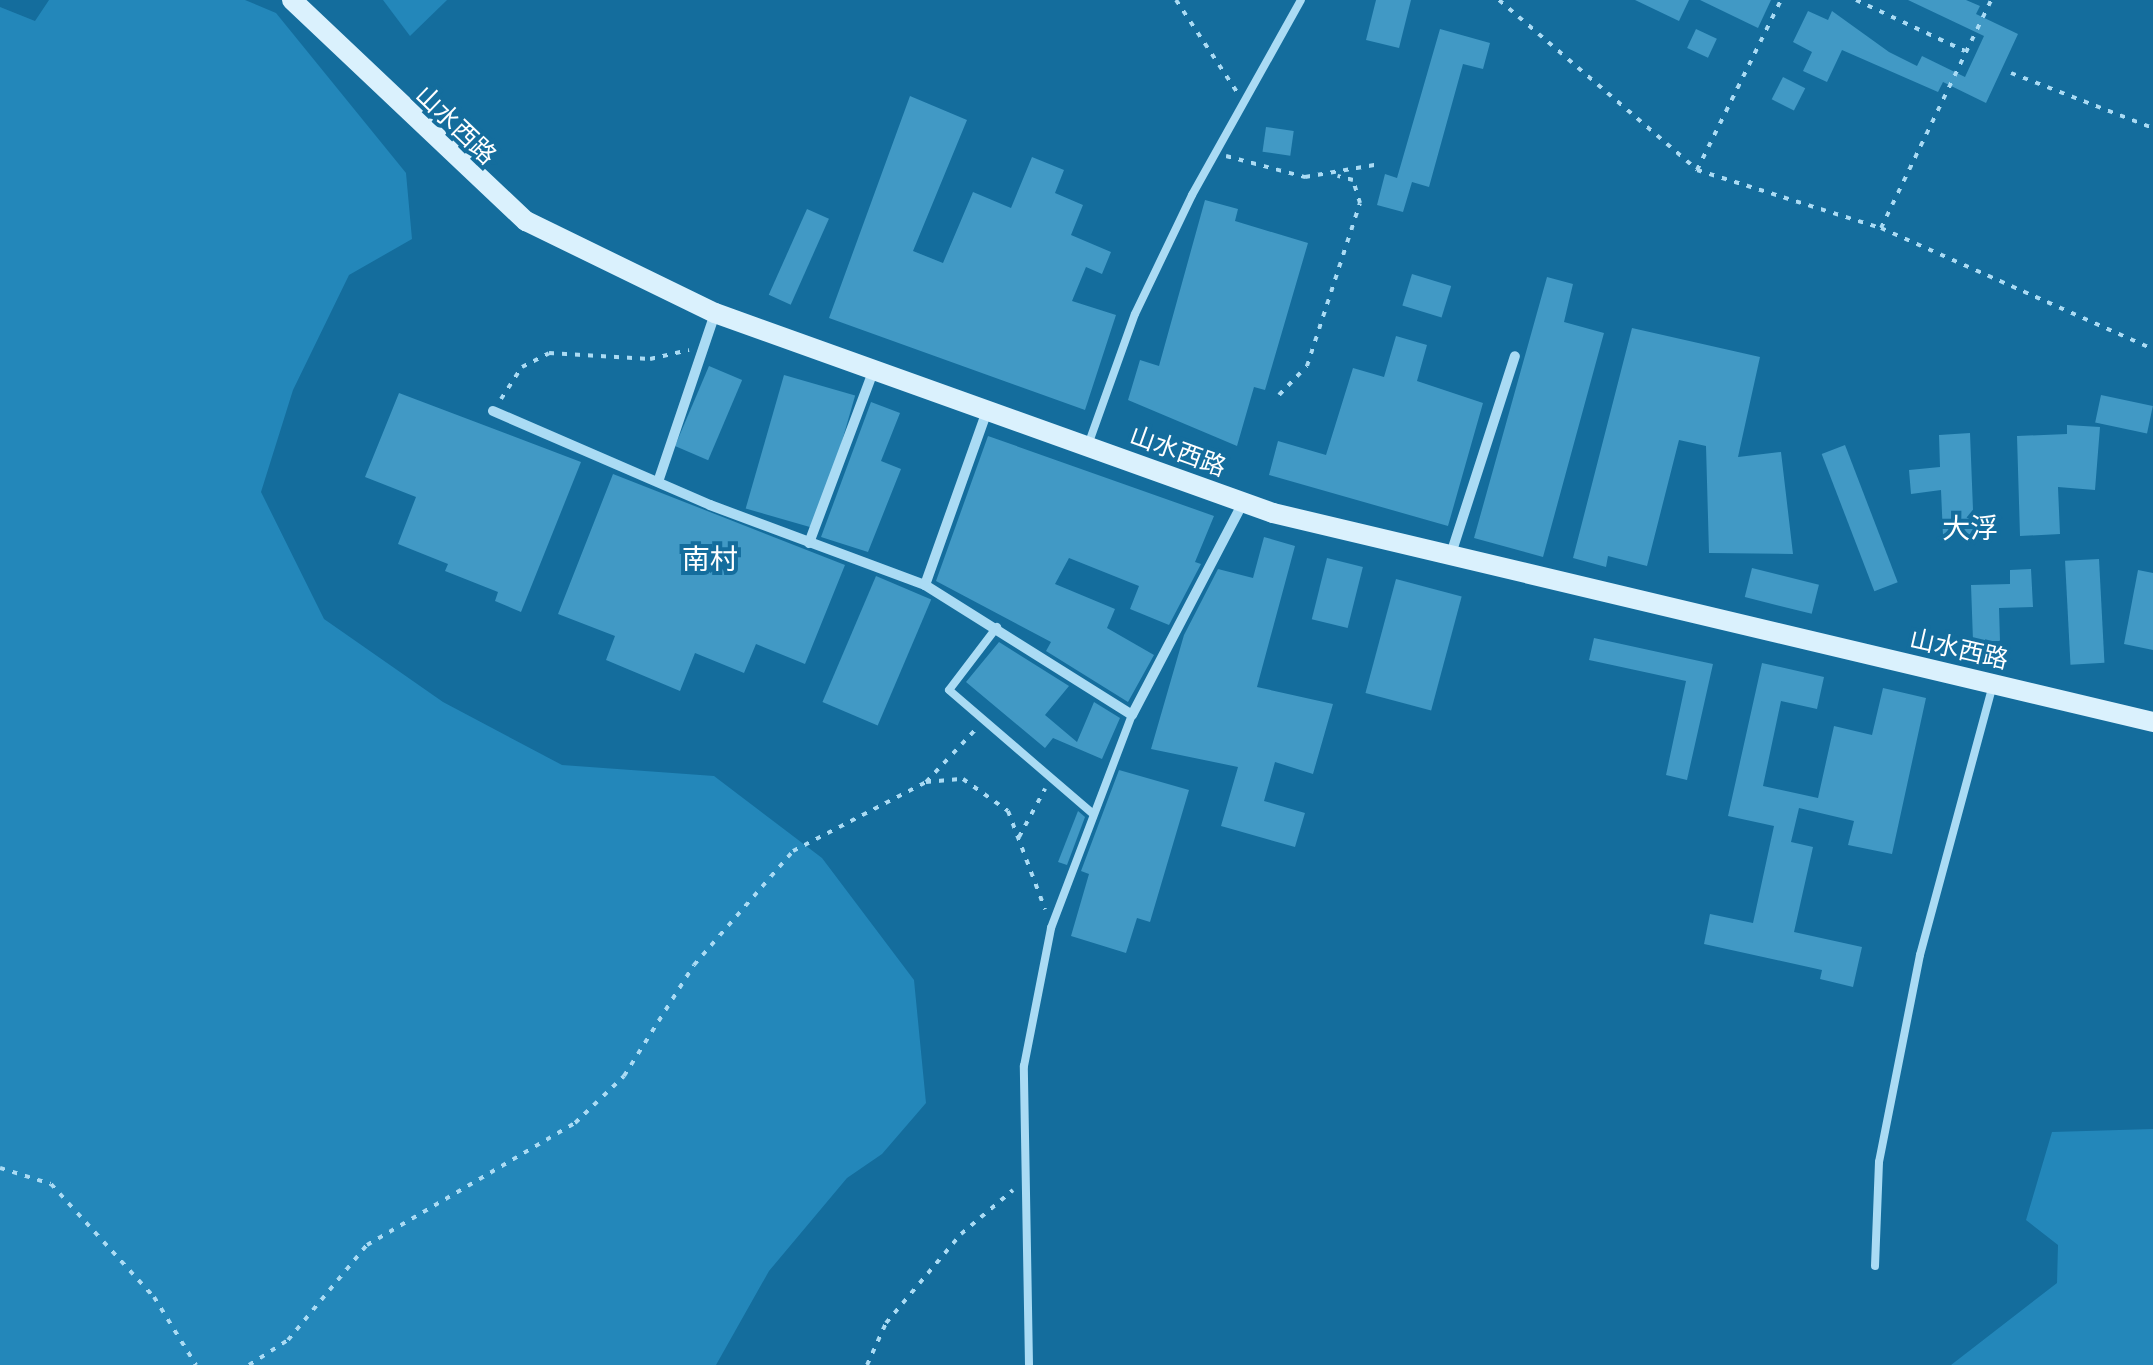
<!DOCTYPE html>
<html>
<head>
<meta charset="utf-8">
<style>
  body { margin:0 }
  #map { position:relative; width:2153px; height:1365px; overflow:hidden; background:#146d9d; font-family:"PT Sans","Noto Sans SC",sans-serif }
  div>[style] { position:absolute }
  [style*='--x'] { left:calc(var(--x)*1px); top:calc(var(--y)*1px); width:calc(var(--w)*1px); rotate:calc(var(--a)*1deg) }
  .green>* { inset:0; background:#2387ba }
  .building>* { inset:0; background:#4199c5; transform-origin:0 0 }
  .path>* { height:4px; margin-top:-2px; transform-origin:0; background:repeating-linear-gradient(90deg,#aadbf4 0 5px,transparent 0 13px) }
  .lane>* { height:8px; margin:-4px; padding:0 4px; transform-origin:4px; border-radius:4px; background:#aadbf4 }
  .street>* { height:10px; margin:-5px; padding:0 5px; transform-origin:5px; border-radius:5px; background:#aadbf4 }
  .secondary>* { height:20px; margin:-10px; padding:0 10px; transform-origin:10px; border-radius:10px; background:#daf1fd }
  span { translate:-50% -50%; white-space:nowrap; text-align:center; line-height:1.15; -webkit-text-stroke:8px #146d9d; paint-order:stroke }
  .street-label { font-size:25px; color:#fff }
  .neighbourhood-label { font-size:28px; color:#fff }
</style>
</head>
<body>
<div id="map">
  <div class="green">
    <div style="clip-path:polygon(49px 0,245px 0,276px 13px,406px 173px,412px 239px,349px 275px,293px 390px,261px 492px,324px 619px,443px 702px,562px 765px,714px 776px,822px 858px,914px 980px,926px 1103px,882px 1154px,847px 1178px,769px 1271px,716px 1365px,0 1365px,0 7px,35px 21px)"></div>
    <div style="clip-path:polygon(383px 0,447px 0,410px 36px)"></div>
    <div style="clip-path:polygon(2153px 1129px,2153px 1365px,1951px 1365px,2057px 1283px,2058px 1245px,2026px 1220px,2052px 1132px)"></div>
  </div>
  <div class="building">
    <div style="clip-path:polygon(1376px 0,1411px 0,1399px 48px,1366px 40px)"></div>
    <div style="clip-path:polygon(1635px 0,1689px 0,1679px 21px)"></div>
    <div style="clip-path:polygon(1700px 0,1771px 0,1758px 28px)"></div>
    <div style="clip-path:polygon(1908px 0,1966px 0,1980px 6px,1976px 14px,2018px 34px,1986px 103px,1943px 82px,1938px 92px,1842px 50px,1827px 82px,1803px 71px,1812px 52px,1793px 42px,1808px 11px,1828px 20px,1832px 11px,1889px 52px,1917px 66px,1922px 56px,1965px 77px,1984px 36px)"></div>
    <div style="clip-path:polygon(1440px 29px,1490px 43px,1483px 69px,1463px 64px,1429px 187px,1412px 182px,1403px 212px,1377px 205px,1385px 174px,1397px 178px)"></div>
    <div style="left:1696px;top:29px;width:23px;height:21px;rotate:25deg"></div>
    <div style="left:1783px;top:77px;width:25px;height:25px;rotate:27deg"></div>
    <div style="clip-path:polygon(910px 96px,967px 120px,913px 251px,943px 263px,973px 192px,1011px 208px,1032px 157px,1064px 170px,1055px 193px,1083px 205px,1071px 235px,1111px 252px,1102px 274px,1086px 267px,1072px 301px,1116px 315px,1085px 410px,829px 318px)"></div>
    <div style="left:1266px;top:127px;width:28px;height:25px;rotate:8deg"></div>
    <div style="clip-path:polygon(1205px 200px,1238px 209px,1235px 221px,1308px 243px,1265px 390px,1254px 387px,1237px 446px,1128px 400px,1140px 360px,1159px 366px)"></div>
    <div style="left:807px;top:209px;width:24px;height:94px;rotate:24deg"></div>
    <div style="left:1412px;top:274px;width:41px;height:33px;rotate:17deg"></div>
    <div style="clip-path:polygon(1547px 277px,1573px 284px,1564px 322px,1604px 333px,1543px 557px,1474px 538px)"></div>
    <div style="clip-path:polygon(1632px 328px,1760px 357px,1738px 457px,1781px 452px,1793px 554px,1709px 553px,1706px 446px,1679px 440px,1647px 566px,1608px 556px,1606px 567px,1573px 558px)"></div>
    <div style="clip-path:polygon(1396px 336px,1427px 345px,1417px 381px,1483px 403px,1448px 526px,1269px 475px,1278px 441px,1326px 455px,1353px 368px,1384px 377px)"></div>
    <div style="left:709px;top:366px;width:36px;height:87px;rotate:23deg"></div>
    <div style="left:784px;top:375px;width:74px;height:139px;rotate:16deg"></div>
    <div style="clip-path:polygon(399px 393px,581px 462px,521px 612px,495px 601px,498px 592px,445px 571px,448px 564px,398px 544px,416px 497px,365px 477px)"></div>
    <div style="left:2101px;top:395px;width:53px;height:28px;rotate:12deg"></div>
    <div style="clip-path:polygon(871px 402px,900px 413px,881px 461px,901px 469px,868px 552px,821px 537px)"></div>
    <div style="clip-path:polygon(2067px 425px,2100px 427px,2095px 490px,2058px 487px,2060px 534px,2020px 536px,2017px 436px,2067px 434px)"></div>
    <div style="clip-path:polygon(1970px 433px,1974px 535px,1943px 536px,1941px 490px,1911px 494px,1909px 470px,1940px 467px,1939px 435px)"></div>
    <div style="clip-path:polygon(988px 436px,1214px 516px,1195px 562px,1201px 564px,1169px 625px,1130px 609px,1139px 586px,1069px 558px,1055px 584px,1115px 609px,1107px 628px,1154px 655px,1128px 702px,1046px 651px,1051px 642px,936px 581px)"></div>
    <div style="left:1845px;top:445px;width:147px;height:25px;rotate:69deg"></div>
    <div style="clip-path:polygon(613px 474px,845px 565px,805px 664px,756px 644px,744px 673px,695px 653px,680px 691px,606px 660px,615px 636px,558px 614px)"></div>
    <div style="clip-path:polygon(1264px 537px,1295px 546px,1257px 687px,1333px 704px,1313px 774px,1275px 762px,1264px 801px,1305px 813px,1295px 847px,1221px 826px,1238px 767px,1151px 749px,1184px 635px,1218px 569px,1253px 578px)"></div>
    <div style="left:1327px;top:558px;width:37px;height:63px;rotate:14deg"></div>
    <div style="left:2099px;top:559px;width:104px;height:34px;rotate:87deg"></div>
    <div style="left:1752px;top:568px;width:69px;height:30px;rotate:14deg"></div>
    <div style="clip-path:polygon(2031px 569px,2033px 607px,1999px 608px,2000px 641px,1973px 641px,1971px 585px,2010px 584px,2010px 570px)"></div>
    <div style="clip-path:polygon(2138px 570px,2153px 573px,2153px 650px,2124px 644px)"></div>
    <div style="left:876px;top:576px;width:60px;height:137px;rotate:23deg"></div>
    <div style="left:1396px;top:579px;width:68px;height:118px;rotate:15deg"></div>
    <div style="clip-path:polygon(1594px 638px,1713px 664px,1687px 780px,1666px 775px,1686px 681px,1589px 660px)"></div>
    <div style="clip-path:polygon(999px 642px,1069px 686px,1045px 715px,1077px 742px,1094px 702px,1120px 718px,1102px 759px,1053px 738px,1045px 748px,966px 682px)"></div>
    <div style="clip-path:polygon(1762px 663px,1824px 677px,1817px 709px,1781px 701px,1763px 786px,1818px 798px,1834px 726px,1872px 735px,1883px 688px,1926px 698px,1892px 854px,1848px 845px,1854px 821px,1799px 808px,1791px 842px,1813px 847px,1794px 932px,1862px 947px,1853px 987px,1820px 979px,1822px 970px,1704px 944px,1710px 914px,1753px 923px,1774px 826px,1728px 816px)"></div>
    <div style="clip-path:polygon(1119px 770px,1189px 790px,1150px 922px,1137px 918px,1126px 953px,1071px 936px,1089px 874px,1081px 871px)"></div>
    <div style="clip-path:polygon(1078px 811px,1085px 817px,1067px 865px,1058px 862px)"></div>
  </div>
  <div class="path">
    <div style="--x:1176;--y:0;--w:110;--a:56.5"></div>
    <div style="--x:1499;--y:0;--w:261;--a:40.6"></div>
    <div style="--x:1697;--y:170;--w:193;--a:17.5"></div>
    <div style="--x:1881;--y:228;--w:298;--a:24"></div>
    <div style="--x:1856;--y:0;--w:120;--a:25.1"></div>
    <div style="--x:2011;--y:73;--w:152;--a:21.2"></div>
    <div style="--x:1226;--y:156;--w:82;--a:14.9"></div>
    <div style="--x:1305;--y:177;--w:76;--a:-9.8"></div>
    <div style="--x:1697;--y:170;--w:190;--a:-63.7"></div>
    <div style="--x:1881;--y:228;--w:253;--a:-64.2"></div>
    <div style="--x:1279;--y:395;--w:40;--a:-46"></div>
    <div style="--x:1307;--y:366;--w:171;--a:-72"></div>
    <div style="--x:1360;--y:203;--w:24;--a:-107"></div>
    <div style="--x:1353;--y:180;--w:16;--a:-165"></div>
    <div style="--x:501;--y:399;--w:38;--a:-57"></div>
    <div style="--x:522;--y:367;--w:30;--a:-27"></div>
    <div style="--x:549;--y:353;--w:101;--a:3.4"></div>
    <div style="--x:650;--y:359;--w:40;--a:-13"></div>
    <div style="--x:926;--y:782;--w:74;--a:-46.6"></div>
    <div style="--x:1019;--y:837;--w:55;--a:-61.6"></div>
    <div style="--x:0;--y:1168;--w:53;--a:17.4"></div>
    <div style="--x:51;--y:1184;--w:153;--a:47.7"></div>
    <div style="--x:154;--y:1297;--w:80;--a:58.3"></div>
    <div style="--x:249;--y:1365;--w:46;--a:-32.7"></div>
    <div style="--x:288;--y:1340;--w:124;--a:-50.3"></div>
    <div style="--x:367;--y:1245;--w:241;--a:-30.4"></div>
    <div style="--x:575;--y:1123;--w:68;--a:-43.8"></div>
    <div style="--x:624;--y:1076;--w:131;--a:-57.8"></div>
    <div style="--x:694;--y:965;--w:151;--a:-49"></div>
    <div style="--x:793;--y:851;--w:150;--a:-27.4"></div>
    <div style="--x:926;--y:782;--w:37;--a:-5"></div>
    <div style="--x:963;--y:779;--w:55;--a:35.4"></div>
    <div style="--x:1008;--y:811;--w:105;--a:69.3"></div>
    <div style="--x:867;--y:1365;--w:46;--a:-65.7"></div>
    <div style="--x:886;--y:1323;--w:116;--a:-49.9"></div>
    <div style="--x:961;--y:1234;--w:68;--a:-40.2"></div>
  </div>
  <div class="lane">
    <div style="--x:1088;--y:445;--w:139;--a:-70.3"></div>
    <div style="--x:1135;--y:314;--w:132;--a:-64.4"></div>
    <div style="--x:1192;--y:195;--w:223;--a:-60.8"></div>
    <div style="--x:997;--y:627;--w:79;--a:127.3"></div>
    <div style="--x:949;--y:690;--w:190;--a:40.7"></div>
    <div style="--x:1875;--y:1266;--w:104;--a:-87.8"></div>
    <div style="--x:1879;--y:1162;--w:211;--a:-78.8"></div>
    <div style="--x:1920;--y:955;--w:280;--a:-74.9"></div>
    <div style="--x:1029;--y:1365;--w:299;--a:-91"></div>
    <div style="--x:1024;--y:1066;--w:141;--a:-78.9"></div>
    <div style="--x:1051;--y:928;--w:228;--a:-69.2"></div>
  </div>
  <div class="street">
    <div style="--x:493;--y:411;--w:236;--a:23.4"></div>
    <div style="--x:710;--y:505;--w:229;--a:20.4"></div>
    <div style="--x:925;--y:585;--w:185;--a:-70.4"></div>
    <div style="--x:659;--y:479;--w:174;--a:-71.3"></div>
    <div style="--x:809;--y:543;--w:186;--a:-69.5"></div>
    <div style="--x:1450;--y:557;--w:211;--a:-72.1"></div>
    <div style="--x:925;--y:585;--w:244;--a:32.1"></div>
    <div style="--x:1132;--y:715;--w:239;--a:-62.4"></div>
  </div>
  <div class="secondary">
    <div style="--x:292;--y:0;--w:322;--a:43.4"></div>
    <div style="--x:526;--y:221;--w:210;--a:26"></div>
    <div style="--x:715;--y:313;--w:593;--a:19.72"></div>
    <div style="--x:1273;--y:513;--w:904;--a:13.36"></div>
  </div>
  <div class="street-label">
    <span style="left:456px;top:125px;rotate:44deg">山水西路</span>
    <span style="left:1178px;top:451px;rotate:20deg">山水西路</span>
    <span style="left:1959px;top:649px;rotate:13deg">山水西路</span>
  </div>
  <div class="neighbourhood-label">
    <span style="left:1970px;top:528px">大浮</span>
    <span style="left:710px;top:559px">南村</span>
  </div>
</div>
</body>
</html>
